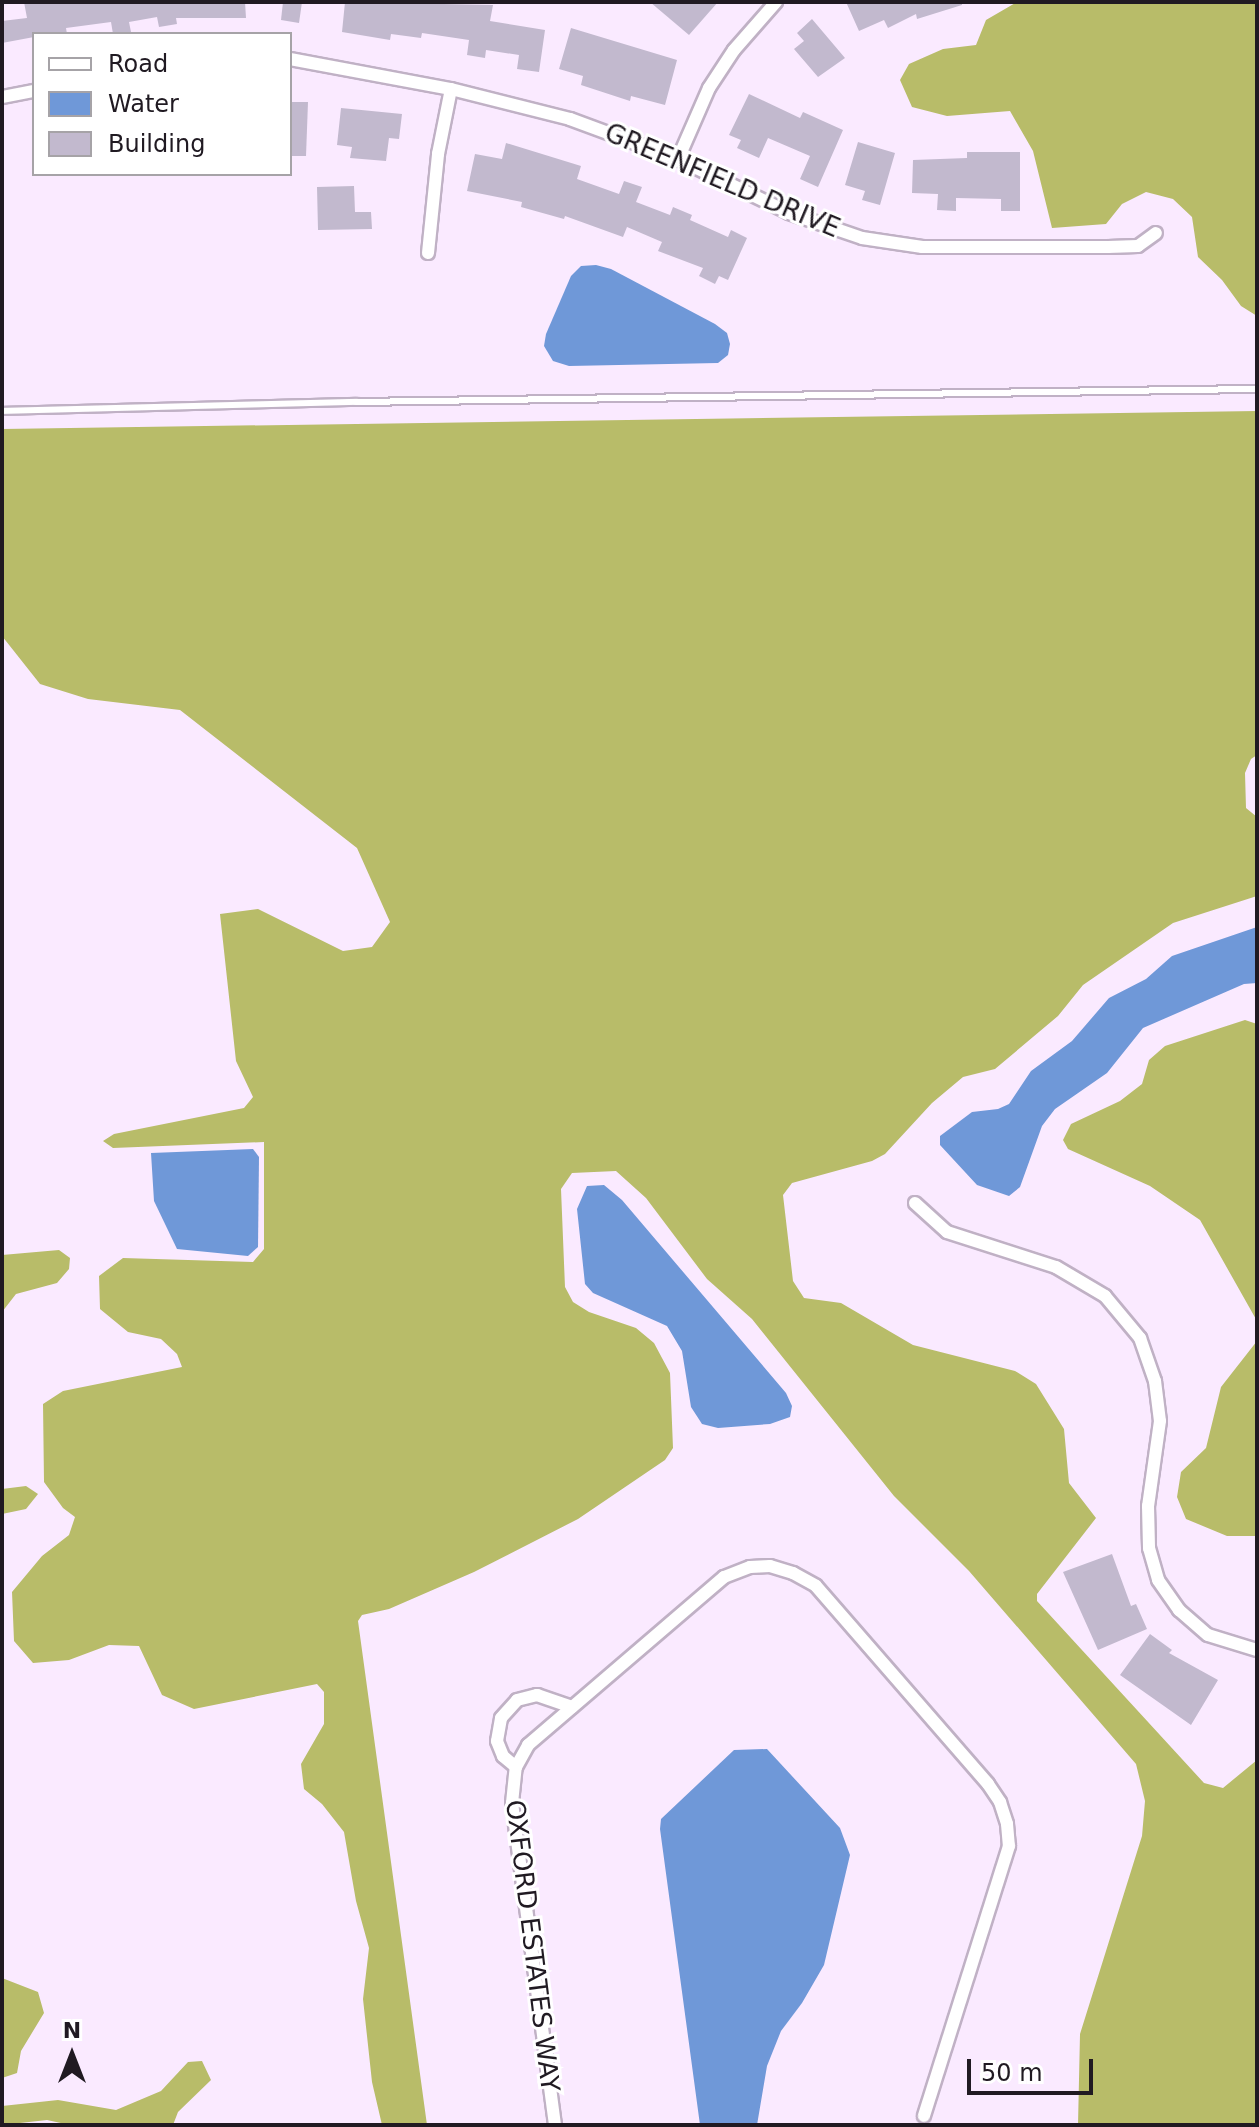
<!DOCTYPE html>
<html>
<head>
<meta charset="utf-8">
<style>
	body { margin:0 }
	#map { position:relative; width:1259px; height:2127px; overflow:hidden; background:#faeaff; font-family:"DejaVu Sans",sans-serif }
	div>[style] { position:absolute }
	.forest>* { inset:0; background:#b8bc69 }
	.water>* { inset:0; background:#6f98d8 }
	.building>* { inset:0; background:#c2b9ce }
	.roads { filter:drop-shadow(2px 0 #c0b1c5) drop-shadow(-2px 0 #c0b1c5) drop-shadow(0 2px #c0b1c5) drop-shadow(0 -2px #c0b1c5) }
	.lane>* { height:6px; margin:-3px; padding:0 3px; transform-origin:3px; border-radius:3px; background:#fff }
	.street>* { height:12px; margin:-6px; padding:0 6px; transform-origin:6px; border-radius:6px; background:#fff }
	span { translate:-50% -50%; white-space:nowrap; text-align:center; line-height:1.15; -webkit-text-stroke:6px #fff; paint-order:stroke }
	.street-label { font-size:26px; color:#201a22 }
	.frame { position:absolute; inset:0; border:4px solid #201a22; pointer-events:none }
	.legend { position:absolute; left:32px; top:32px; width:260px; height:144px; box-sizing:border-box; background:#fff; border:2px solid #a6a3a7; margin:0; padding:10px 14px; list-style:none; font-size:24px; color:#201a22 }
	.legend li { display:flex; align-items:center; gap:16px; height:40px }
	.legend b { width:40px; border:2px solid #a6a3a7 }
	.north { position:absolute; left:32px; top:2015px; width:80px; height:80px; -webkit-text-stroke:6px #fff; paint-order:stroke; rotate:0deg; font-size:22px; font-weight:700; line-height:32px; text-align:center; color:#201a22 }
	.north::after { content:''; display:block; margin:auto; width:28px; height:36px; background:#201a22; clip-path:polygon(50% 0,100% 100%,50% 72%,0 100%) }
	.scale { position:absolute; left:967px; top:2059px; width:126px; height:36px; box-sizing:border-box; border:4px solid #201a22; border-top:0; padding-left:10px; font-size:24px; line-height:28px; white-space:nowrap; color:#201a22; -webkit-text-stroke:6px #fff; paint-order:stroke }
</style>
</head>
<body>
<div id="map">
	<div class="forest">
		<div style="clip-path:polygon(1017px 2px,1257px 2px,1257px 316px,1241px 306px,1222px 280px,1198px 257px,1192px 217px,1173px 199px,1146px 192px,1122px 204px,1106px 224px,1052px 228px,1033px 151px,1010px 111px,947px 116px,912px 107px,900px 80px,909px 64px,943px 49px,976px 45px,986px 20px)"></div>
		<div style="clip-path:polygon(1257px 411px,1257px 755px,1251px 759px,1245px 773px,1246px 808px,1257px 817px,1257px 896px,1173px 923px,1083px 985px,1058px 1016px,995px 1069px,963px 1077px,932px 1103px,885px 1154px,872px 1161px,792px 1183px,783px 1195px,793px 1281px,804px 1298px,841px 1303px,913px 1345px,1015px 1371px,1036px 1384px,1064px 1429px,1069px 1483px,1096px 1518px,1037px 1594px,1037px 1601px,1204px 1783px,1223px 1788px,1257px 1760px,1257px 2125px,1078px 2125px,1080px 2034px,1142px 1836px,1145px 1801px,1136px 1764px,969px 1571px,894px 1496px,752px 1319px,707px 1279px,646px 1198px,616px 1171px,572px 1173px,561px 1189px,565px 1287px,573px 1302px,589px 1312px,636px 1328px,654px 1343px,670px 1373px,673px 1448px,665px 1460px,578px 1519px,474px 1572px,389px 1609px,362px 1615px,358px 1621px,427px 2125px,382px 2125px,372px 2082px,363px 1999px,369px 1948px,356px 1901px,344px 1832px,322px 1804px,304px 1789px,301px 1764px,324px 1724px,324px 1692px,317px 1684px,194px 1709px,162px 1695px,139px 1646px,109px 1645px,69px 1660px,33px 1663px,14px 1641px,12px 1592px,42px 1556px,69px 1535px,75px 1517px,63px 1508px,44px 1482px,43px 1404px,63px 1391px,182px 1367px,177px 1354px,161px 1339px,128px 1332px,100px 1309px,99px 1276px,123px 1258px,253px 1262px,264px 1249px,264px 1142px,113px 1148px,103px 1141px,114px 1134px,244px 1108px,253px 1097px,236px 1061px,220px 914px,258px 909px,343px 951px,372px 947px,390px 922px,357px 848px,180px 710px,88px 699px,40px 684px,2px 636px,2px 429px)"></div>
		<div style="clip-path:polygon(1245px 1020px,1257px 1024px,1257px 1321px,1200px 1220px,1150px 1186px,1068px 1149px,1063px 1140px,1071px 1124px,1120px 1101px,1142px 1084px,1149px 1060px,1165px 1046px)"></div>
		<div style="clip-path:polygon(59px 1250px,70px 1258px,69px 1269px,57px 1283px,16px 1294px,2px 1312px,2px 1255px)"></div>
		<div style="clip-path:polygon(1257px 1341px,1257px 1536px,1227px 1536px,1186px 1519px,1177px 1497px,1181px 1472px,1206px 1448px,1221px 1387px)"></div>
		<div style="clip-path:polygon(26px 1486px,38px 1494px,26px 1509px,2px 1514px,2px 1489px)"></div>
		<div style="clip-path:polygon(2px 1978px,38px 1992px,44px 2013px,21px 2051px,17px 2073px,2px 2078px)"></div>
		<div style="clip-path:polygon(202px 2061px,211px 2080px,178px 2112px,173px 2125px,70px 2125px,47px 2120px,2px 2125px,2px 2106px,58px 2100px,116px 2110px,161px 2091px,188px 2062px)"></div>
	</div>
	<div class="water">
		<div style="clip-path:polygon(596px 265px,611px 269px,715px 324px,727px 333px,730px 344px,728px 355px,718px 363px,569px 366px,553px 361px,544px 346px,546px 334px,571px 276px,581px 266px)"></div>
		<div style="clip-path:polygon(1257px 927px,1257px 983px,1244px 984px,1143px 1028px,1107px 1073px,1055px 1109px,1042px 1126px,1020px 1187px,1009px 1196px,977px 1185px,940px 1145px,940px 1136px,972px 1112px,998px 1109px,1009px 1104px,1031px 1071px,1072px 1041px,1109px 998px,1146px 979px,1172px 956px)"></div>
		<div style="clip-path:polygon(253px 1149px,259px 1157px,258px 1247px,248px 1256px,177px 1249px,154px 1201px,151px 1153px)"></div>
		<div style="clip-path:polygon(604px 1185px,622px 1200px,786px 1393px,792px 1406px,790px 1417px,770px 1424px,718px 1428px,702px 1424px,691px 1407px,682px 1351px,667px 1326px,593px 1293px,585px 1284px,577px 1209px,587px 1186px)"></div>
		<div style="clip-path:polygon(767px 1749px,840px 1828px,850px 1855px,824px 1965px,802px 2003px,781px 2031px,767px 2066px,757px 2125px,700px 2125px,660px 1829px,661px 1819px,734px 1750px)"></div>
	</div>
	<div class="building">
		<div style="clip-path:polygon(24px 2px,245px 2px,246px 18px,176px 18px,177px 24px,159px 27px,157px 17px,129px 22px,131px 32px,117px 34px,113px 34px,111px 22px,66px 28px,67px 34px,34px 34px,34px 37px,2px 43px,2px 21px,27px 18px)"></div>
		<div style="clip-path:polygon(283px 2px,302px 2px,299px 23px,281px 20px)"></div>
		<div style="clip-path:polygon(345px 2px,493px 5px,490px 21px,545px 30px,539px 72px,517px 69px,519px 55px,486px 50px,485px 58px,467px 55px,469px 40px,422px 33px,421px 38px,391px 34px,390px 40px,342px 32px)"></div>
		<div style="clip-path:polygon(650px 2px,718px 2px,689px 35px)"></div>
		<div style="clip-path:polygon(846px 2px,962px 2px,962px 5px,917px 19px,916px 14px,888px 28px,884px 20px,859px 31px)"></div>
		<div style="clip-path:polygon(812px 19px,845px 58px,818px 77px,794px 49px,804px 41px,797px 33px)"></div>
		<div style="clip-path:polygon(571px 28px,677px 60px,665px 105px,631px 96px,630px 101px,581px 85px,583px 76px,559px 69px)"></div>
		<div style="clip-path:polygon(749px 94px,800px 118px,803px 112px,843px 130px,818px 187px,800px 179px,810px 156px,768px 138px,759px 158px,737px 148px,741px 140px,729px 135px)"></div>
		<div style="clip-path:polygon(290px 102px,308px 102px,306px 156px,290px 156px)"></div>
		<div style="clip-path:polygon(341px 108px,402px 114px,399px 139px,389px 138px,386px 161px,350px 158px,352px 147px,337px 145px)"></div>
		<div style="clip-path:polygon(858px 142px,895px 153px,880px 205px,862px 200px,865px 191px,845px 185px)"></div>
		<div style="clip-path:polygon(506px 143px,581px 166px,577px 179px,619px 194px,624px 181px,642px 187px,636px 202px,670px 215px,673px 207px,692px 215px,690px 220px,728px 237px,731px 230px,747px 238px,728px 280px,719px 276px,715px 284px,699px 276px,703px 268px,658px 251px,662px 242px,627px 227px,623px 237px,565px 216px,564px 219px,521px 207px,522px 202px,467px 191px,475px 154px,502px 159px)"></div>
		<div style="clip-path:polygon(967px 152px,1020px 152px,1020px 211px,1001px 211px,1001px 199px,956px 198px,956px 211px,937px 210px,938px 194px,912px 193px,913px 160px,967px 158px)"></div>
		<div style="clip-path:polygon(354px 186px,355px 212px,371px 212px,372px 229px,318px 230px,317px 187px)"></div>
		<div style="clip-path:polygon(1112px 1554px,1131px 1606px,1136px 1604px,1147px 1629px,1098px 1650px,1063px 1572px)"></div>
		<div style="clip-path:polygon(1150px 1634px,1172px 1650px,1169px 1653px,1218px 1680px,1191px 1725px,1120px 1675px)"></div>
	</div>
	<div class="roads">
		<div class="lane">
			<div style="left:2px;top:411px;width:354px;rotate:-1.5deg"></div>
			<div style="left:356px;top:402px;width:901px;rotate:-0.83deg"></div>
		</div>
		<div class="street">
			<div style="left:290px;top:59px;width:164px;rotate:10.6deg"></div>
			<div style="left:451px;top:89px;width:123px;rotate:14.1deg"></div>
			<div style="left:570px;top:119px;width:115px;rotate:20.3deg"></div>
			<div style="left:678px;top:159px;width:123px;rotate:25.9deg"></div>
			<div style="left:789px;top:213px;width:77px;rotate:18.9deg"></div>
			<div style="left:862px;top:238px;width:61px;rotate:8.5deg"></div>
			<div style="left:922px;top:247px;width:186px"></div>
			<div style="left:1108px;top:247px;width:30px;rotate:-2deg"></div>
			<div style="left:1138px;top:246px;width:22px;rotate:-36deg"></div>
			<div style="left:2px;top:97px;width:33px;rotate:-11deg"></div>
			<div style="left:678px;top:159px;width:77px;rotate:-66.4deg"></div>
			<div style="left:709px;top:88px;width:45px;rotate:-56.7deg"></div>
			<div style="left:734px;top:50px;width:64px;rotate:-48.8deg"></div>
			<div style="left:428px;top:253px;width:100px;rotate:-84.2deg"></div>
			<div style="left:438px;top:154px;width:66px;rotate:-78.7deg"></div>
			<div style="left:915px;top:1203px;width:43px;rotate:42.2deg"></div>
			<div style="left:947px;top:1232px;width:114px;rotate:17.8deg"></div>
			<div style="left:1056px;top:1267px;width:57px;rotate:30.6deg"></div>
			<div style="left:1105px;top:1296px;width:55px;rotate:50.2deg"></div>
			<div style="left:1140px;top:1338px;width:46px;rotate:70.8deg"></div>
			<div style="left:1155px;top:1381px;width:40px;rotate:82.9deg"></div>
			<div style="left:1160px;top:1421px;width:86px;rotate:98deg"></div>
			<div style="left:1148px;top:1506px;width:42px;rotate:88.6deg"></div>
			<div style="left:1149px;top:1548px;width:33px;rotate:74deg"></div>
			<div style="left:1158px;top:1580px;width:37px;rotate:55deg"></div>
			<div style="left:1179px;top:1610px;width:38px;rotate:41deg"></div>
			<div style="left:1208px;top:1635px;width:51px;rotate:17deg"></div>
			<div style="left:516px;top:1767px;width:17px;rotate:-140deg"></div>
			<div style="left:503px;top:1756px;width:16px;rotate:-112deg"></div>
			<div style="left:497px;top:1741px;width:23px;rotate:-80deg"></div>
			<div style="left:501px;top:1718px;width:24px;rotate:-48deg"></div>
			<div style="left:517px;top:1700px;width:21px;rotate:-14deg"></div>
			<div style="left:537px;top:1695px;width:37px;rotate:19deg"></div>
			<div style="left:555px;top:2125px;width:325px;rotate:-97.6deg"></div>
			<div style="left:512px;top:1803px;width:36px;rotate:-84deg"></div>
			<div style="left:516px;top:1767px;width:25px;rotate:-61deg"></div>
			<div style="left:528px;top:1745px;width:258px;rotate:-40.6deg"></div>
			<div style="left:724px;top:1577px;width:28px;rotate:-21deg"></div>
			<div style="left:750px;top:1567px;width:20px;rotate:-3deg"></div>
			<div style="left:770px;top:1566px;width:24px;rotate:17deg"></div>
			<div style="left:793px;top:1573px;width:26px;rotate:29deg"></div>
			<div style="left:816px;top:1586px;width:262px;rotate:49deg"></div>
			<div style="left:988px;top:1784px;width:22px;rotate:56deg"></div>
			<div style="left:1000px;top:1802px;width:23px;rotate:72deg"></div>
			<div style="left:1007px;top:1824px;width:22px;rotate:85deg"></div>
			<div style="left:1009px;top:1846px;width:283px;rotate:107.5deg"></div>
		</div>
	</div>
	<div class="street-label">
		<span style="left:722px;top:181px;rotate:23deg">GREENFIELD DRIVE</span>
		<span style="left:532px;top:1946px;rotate:83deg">OXFORD ESTATES WAY</span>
	</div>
	<div class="frame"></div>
	<ul class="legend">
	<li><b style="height:10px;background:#fff"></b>Road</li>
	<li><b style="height:22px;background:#6f98d8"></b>Water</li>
	<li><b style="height:22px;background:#c2b9ce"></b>Building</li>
	</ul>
	<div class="north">N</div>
	<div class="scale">50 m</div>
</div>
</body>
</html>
